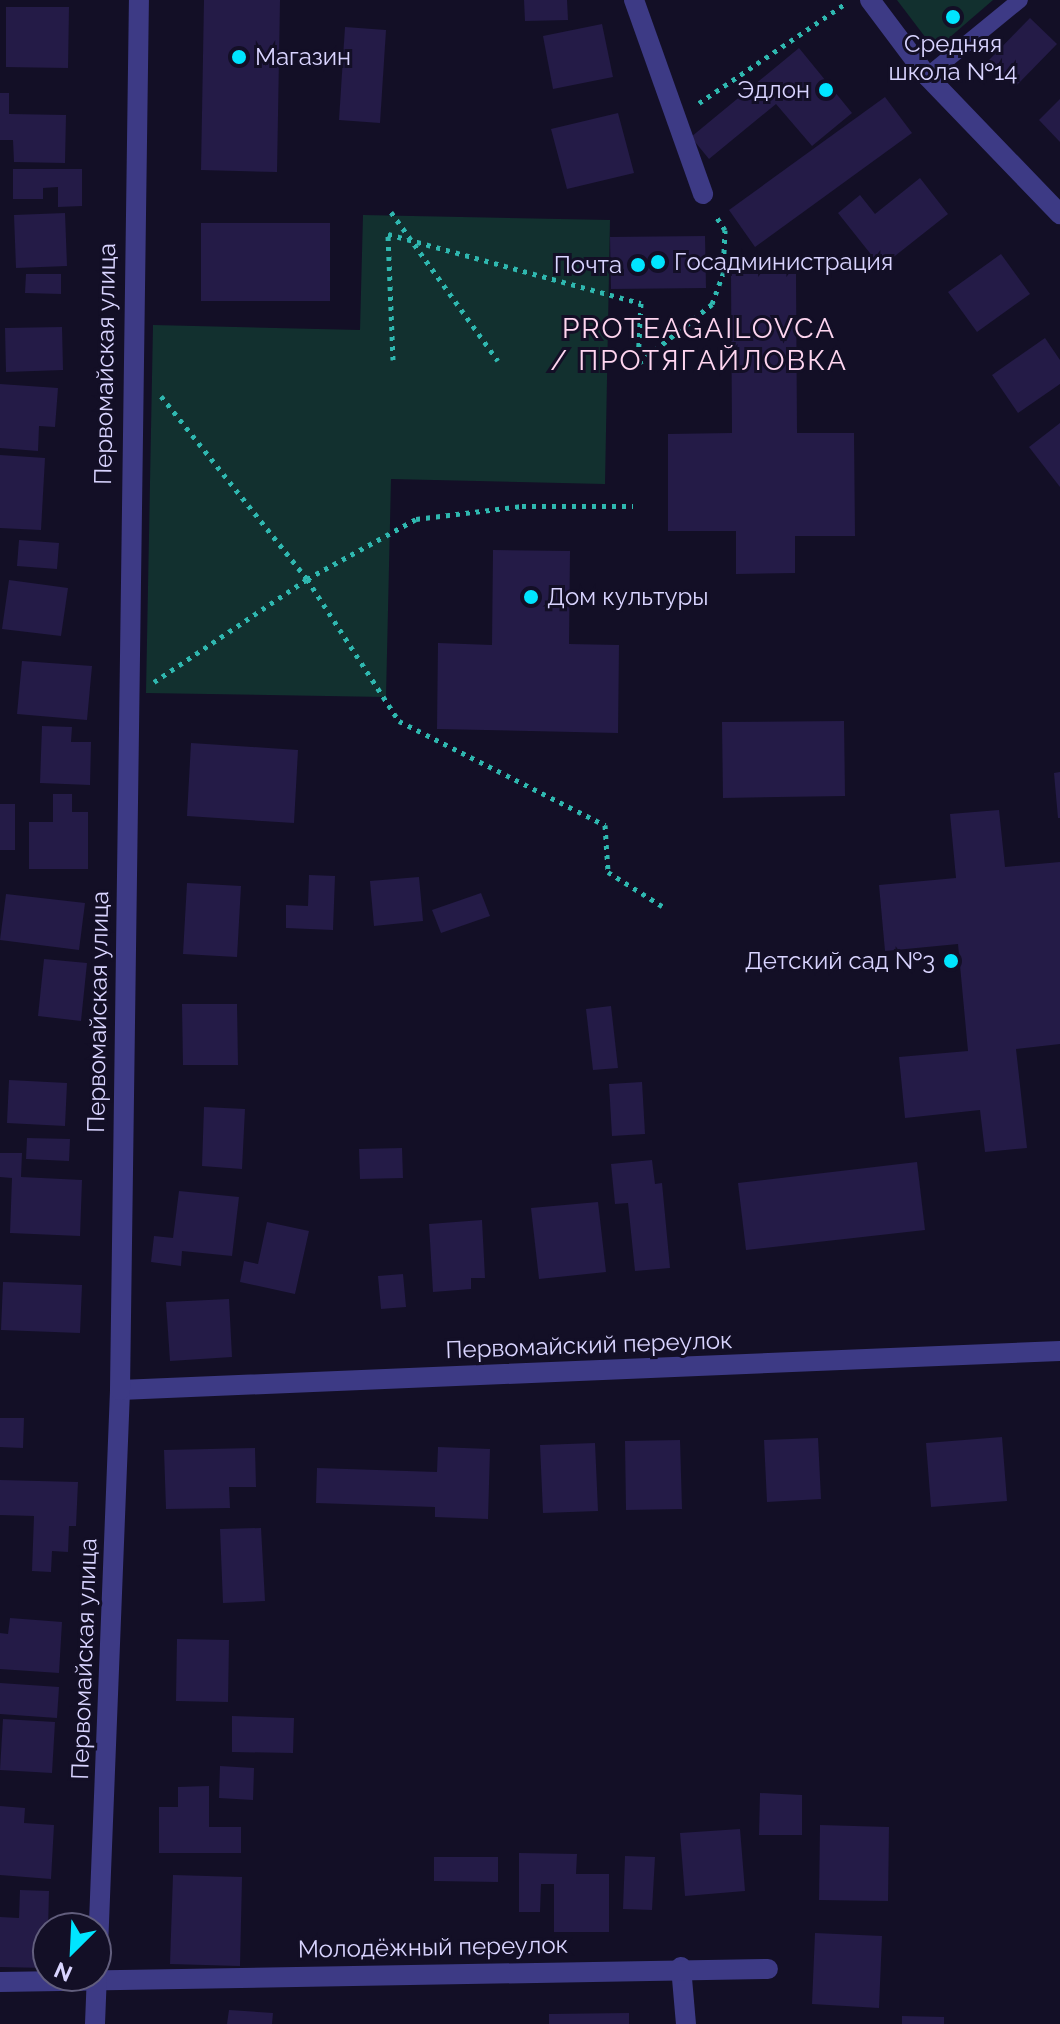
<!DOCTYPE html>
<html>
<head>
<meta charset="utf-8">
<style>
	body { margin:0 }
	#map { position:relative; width:1060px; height:2024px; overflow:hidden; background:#130f26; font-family:Raleway,sans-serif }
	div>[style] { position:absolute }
	.green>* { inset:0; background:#12302f }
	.building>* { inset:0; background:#241b47 }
	.path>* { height:5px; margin-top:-2.5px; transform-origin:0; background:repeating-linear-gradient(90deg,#2fb8b0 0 4px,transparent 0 10px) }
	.service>* { height:16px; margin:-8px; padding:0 8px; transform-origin:8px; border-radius:8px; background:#3d3a85 }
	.minor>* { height:20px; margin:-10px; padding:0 10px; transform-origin:10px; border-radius:10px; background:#3d3a85 }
	.tertiary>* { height:20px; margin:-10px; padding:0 10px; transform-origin:10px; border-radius:10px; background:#3d3a85 }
	.dots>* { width:22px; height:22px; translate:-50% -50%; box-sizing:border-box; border:4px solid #130f26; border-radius:50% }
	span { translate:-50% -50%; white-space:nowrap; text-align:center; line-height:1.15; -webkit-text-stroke:6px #130f26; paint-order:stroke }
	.poi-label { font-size:24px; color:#d9d4ff }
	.left { translate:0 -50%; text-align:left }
	.right { translate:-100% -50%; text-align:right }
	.street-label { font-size:24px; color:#d9d4ff }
	.quarter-label { font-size:28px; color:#ffd6f0; letter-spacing:2px }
	.north { position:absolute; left:32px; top:1912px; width:80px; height:80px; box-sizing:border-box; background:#130f26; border:2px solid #625e7d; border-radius:50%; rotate:204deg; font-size:22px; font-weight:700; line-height:32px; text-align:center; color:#d9d4ff }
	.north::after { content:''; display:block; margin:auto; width:28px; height:36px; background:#00e5ff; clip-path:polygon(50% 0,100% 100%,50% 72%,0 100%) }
</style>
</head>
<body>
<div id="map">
	<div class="green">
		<div style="clip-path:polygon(897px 0,993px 0,935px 50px)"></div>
		<div style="clip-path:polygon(363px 215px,610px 220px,605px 484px,391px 479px,386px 697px,146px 693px,153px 325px,360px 330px)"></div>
	</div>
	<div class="building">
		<div style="clip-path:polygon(204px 0,280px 0,277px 172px,201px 170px)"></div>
		<div style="clip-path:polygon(524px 0,567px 0,568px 20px,525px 21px)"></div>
		<div style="clip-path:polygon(6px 7px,69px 7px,68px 68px,6px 67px)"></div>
		<div style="clip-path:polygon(1030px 18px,1057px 44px,1016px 86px,989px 60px)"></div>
		<div style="clip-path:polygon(602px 24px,613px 77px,553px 89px,543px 36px)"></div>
		<div style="clip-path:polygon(345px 27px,386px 30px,380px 123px,339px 120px)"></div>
		<div style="clip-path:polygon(799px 48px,852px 113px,812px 146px,776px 104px,709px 159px,691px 137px)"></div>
		<div style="clip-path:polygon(0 93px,9px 93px,9px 114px,66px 115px,65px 163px,14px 162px,13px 140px,0 140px)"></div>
		<div style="clip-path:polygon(885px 97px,912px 133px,755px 247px,729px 210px)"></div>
		<div style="clip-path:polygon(1060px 99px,1060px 142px,1039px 120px)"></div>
		<div style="clip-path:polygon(618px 113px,634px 173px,567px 189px,551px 129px)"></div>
		<div style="clip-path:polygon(13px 169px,82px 169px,82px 206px,58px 207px,58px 187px,43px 188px,43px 199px,13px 199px)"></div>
		<div style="clip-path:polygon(920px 178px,948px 214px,881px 267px,838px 213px,860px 195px,875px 214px)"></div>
		<div style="clip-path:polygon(65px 213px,67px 266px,16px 268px,14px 215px)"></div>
		<div style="clip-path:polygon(201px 223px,330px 223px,330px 301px,201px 301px)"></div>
		<div style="clip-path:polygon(705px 236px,706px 288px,611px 289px,610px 237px)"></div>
		<div style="clip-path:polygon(1001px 254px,1030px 294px,977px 332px,948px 292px)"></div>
		<div style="clip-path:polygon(26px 274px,61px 274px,61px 294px,25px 293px)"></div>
		<div style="clip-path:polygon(731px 274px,796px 274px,797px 433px,854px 433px,855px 536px,795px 536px,795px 573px,736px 574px,736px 531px,668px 531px,668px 434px,732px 433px)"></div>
		<div style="clip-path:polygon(62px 327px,63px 370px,6px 372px,5px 328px)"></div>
		<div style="clip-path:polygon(1045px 338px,1060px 360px,1060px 384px,1018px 413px,992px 375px)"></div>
		<div style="clip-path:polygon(0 384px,58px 388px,55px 427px,39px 426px,38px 451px,0 448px)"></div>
		<div style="clip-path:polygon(1060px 423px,1060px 487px,1029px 447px)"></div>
		<div style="clip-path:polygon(0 455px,45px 458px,41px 530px,0 528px)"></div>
		<div style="clip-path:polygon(19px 540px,59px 543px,57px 569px,17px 566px)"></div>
		<div style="clip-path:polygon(493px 550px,570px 551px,569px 644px,619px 645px,618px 733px,437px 729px,438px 643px,492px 645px)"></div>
		<div style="clip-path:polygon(9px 580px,68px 588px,61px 636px,2px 629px)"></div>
		<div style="clip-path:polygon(22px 661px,92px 666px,87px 720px,17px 714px)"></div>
		<div style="clip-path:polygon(844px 721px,845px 796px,723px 798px,722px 722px)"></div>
		<div style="clip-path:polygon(42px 726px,72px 727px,71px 742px,91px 742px,90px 785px,40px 783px)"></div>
		<div style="clip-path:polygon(191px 743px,298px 750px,294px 823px,187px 816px)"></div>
		<div style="clip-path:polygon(1060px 772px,1060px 818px,1058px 818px,1054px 773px)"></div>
		<div style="clip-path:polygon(53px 794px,72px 794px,72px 812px,88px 812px,88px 869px,29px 869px,29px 822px,53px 822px)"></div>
		<div style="clip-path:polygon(0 804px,15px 804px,15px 850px,0 850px)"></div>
		<div style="clip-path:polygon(999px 810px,1005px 867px,1060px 862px,1060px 1044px,1016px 1049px,1027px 1148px,985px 1152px,980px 1110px,905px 1118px,899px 1057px,968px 1051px,958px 944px,885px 951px,879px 885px,956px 878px,950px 814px)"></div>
		<div style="clip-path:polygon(309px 875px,335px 876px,333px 930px,286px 928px,286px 905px,308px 906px)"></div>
		<div style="clip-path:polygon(419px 877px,423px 921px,374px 926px,370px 881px)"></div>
		<div style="clip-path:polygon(187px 883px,241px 886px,237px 957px,183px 954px)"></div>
		<div style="clip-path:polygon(481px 893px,490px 916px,441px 933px,432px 910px)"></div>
		<div style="clip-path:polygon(6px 894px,85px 903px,79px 950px,0 940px)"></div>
		<div style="clip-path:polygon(44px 959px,87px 963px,81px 1021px,38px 1016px)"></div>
		<div style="clip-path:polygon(182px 1004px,237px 1004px,238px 1065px,183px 1065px)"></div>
		<div style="clip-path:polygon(611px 1006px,618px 1068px,593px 1070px,586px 1009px)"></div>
		<div style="clip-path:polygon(9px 1080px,67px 1083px,65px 1126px,7px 1123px)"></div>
		<div style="clip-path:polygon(642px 1082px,645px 1134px,612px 1136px,609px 1084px)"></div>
		<div style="clip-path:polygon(204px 1107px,245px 1109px,242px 1169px,202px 1166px)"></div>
		<div style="clip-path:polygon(27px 1138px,70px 1139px,69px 1161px,26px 1159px)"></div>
		<div style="clip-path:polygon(402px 1148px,403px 1178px,360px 1179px,359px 1149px)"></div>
		<div style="clip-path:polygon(0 1153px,22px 1153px,21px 1177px,82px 1180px,80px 1236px,10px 1233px,12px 1178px,0 1177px)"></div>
		<div style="clip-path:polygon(652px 1160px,655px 1184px,662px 1183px,670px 1268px,635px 1271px,628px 1203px,615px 1204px,611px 1164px)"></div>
		<div style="clip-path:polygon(917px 1162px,925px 1230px,746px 1250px,738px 1183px)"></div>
		<div style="clip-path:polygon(179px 1191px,239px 1197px,232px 1256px,182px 1251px,181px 1266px,151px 1262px,154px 1236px,173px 1238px)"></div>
		<div style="clip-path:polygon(598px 1202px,606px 1272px,539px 1279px,531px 1208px)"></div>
		<div style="clip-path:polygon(482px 1220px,485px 1278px,471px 1278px,471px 1289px,433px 1292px,429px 1224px)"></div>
		<div style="clip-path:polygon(267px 1222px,309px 1231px,295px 1294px,240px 1282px,244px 1261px,258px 1264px)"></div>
		<div style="clip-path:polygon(403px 1274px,406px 1307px,381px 1309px,378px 1276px)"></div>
		<div style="clip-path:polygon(3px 1282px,82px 1285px,80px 1333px,1px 1330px)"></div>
		<div style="clip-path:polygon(229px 1299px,232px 1357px,170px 1361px,166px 1302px)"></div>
		<div style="clip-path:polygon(0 1418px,24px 1418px,23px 1448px,0 1447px)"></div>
		<div style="clip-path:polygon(1002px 1437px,1007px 1501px,931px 1507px,926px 1443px)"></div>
		<div style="clip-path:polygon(818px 1438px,821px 1499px,767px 1502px,764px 1440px)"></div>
		<div style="clip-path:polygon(680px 1440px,682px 1509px,626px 1510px,625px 1441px)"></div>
		<div style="clip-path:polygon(595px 1443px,598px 1511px,543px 1513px,540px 1445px)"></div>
		<div style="clip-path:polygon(438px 1447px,490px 1449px,488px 1519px,435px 1517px,435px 1507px,316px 1503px,317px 1468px,437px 1472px)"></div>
		<div style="clip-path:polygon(255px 1448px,256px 1487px,229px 1487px,230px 1508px,166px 1509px,164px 1450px)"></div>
		<div style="clip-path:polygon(0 1480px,78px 1482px,76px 1526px,69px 1526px,68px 1552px,52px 1551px,51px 1572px,32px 1571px,34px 1516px,0 1515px)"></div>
		<div style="clip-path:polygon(261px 1528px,265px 1601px,223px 1603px,220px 1529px)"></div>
		<div style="clip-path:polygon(10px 1618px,62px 1622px,59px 1673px,0 1669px,0 1633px,8px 1634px)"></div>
		<div style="clip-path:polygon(177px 1639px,229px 1640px,228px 1702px,176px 1701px)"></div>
		<div style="clip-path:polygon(0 1683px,59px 1687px,57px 1718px,0 1714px)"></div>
		<div style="clip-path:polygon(232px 1716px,294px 1718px,293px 1753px,232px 1752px)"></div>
		<div style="clip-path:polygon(3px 1719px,55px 1722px,52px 1773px,0 1770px)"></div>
		<div style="clip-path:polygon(220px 1766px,254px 1768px,253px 1800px,219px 1798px)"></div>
		<div style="clip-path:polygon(209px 1786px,209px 1827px,241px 1827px,241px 1853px,159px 1853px,159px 1807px,178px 1807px,178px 1787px)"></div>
		<div style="clip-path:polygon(760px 1793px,802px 1795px,802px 1835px,759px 1835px)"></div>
		<div style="clip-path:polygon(0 1806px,25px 1808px,24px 1823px,54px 1825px,51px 1879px,0 1875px)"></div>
		<div style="clip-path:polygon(820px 1825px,889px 1827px,888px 1901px,819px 1900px)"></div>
		<div style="clip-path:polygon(740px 1829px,745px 1891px,685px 1896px,680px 1833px)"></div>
		<div style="clip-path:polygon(519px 1853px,577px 1854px,576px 1874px,609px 1874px,609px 1932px,554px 1932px,554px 1884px,541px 1884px,540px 1912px,519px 1912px)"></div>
		<div style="clip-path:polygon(625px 1856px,655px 1857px,652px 1910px,623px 1909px)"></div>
		<div style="clip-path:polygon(434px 1857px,498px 1857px,498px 1882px,434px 1881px)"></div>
		<div style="clip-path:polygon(173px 1875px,242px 1877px,240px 1966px,170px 1964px)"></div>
		<div style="clip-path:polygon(20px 1890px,49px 1891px,47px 1968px,0 1967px,0 1917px,19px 1918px)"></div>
		<div style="clip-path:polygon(815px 1933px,882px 1936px,879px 2008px,812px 2004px)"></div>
		<div style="clip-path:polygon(229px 2010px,273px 2013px,272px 2024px,227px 2024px)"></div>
		<div style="clip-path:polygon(629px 2013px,629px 2024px,549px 2024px,549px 2014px)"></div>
		<div style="clip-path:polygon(902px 2016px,944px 2017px,944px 2024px,902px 2024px)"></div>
	</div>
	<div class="path">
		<div style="left:699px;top:103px;width:178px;rotate:-34.2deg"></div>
		<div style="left:391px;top:212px;width:183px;rotate:54.3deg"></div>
		<div style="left:393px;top:360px;width:126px;rotate:-92.3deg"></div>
		<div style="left:388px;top:234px;width:262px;rotate:15.3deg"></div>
		<div style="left:641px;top:303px;width:60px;rotate:92.9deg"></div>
		<div style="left:639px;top:363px;width:94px;rotate:-38.9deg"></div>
		<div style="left:712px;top:304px;width:33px;rotate:-70deg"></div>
		<div style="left:723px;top:273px;width:43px;rotate:-87.3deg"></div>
		<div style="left:725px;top:230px;width:17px;rotate:-123deg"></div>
		<div style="left:161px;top:396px;width:234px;rotate:51.4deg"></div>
		<div style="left:307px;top:579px;width:169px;rotate:57.1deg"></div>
		<div style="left:399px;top:721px;width:231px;rotate:26.8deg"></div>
		<div style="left:605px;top:825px;width:47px;rotate:86.3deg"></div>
		<div style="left:608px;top:872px;width:64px;rotate:32.2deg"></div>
		<div style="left:154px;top:682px;width:184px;rotate:-33.9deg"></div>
		<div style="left:307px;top:579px;width:124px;rotate:-28.8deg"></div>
		<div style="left:416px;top:519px;width:107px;rotate:-7deg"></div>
		<div style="left:522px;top:506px;width:111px"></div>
	</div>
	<div class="service">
		<div style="left:927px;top:76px;width:120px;rotate:-39.3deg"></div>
	</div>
	<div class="minor">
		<div style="left:634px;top:0;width:206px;rotate:70.4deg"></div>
		<div style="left:120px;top:1390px;width:941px;rotate:-2.38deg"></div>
		<div style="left:681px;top:1967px;width:57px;rotate:85deg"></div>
		<div style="left:0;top:1982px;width:768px;rotate:-0.97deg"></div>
		<div style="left:95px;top:2024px;width:634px;rotate:-87.74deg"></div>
		<div style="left:120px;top:1390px;width:1390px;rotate:-89.22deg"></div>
	</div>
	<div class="tertiary">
		<div style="left:870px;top:0;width:95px;rotate:53.1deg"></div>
		<div style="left:927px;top:76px;width:192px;rotate:46.1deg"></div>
	</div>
	<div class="dots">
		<div style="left:953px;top:17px;background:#00e5ff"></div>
		<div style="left:239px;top:57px;background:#00e5ff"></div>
		<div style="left:826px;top:90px;background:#00e5ff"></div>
		<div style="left:658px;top:262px;background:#00e5ff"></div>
		<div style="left:638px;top:265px;background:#00e5ff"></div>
		<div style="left:531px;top:597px;background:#00e5ff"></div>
		<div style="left:951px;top:961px;background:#00e5ff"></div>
	</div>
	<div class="poi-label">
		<span style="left:953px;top:58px">Средняя<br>школа №14</span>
		<span class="left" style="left:255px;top:57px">Магазин</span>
		<span class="right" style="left:810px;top:90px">Эдлон</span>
		<span class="left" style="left:674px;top:262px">Госадминистрация</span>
		<span class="right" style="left:622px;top:265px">Почта</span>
		<span class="left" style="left:547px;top:597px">Дом культуры</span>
		<span class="right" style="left:935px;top:961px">Детский сад №3</span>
	</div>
	<div class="street-label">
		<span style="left:105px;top:364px;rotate:-89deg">Первомайская улица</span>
		<span style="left:98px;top:1012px;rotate:-89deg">Первомайская улица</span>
		<span style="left:589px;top:1345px;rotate:-2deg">Первомайский переулок</span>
		<span style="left:84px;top:1659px;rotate:-88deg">Первомайская улица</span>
		<span style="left:433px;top:1947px;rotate:-1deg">Молодёжный переулок</span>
	</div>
	<div class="quarter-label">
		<span style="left:699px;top:345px">PROTEAGAILOVCA<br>/ ПРОТЯГАЙЛОВКА</span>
	</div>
	<div class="north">N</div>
</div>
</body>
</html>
